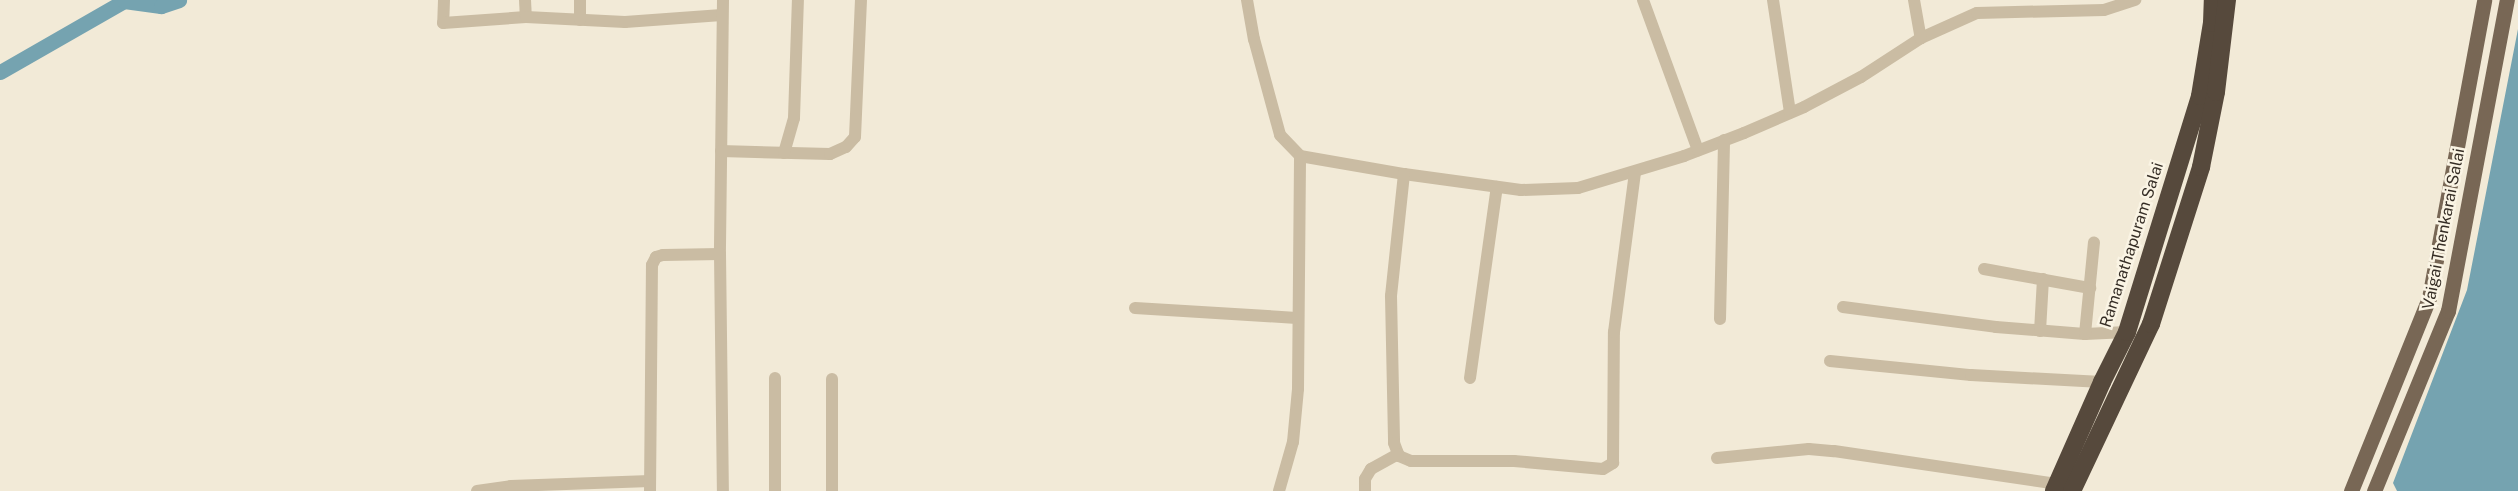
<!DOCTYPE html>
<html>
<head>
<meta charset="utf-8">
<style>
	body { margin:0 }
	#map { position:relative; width:2518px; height:491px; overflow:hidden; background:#f2ead7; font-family:"Public Sans",sans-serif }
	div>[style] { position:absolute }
	.water>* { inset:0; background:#75a3b0 }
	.canal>* { height:15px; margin:-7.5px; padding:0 7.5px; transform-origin:7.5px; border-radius:7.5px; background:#75a3b0 }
	.street>* { height:12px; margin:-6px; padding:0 6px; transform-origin:6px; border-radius:6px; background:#cabca3 }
	.primary>* { height:15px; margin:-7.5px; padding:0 7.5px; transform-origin:7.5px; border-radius:7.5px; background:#786755 }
	.highway>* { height:18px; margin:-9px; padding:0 9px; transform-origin:9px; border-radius:9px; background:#56493c }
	span { translate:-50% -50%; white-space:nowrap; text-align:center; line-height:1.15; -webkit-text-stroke:5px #faf4e4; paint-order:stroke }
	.street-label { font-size:16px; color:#352d25 }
</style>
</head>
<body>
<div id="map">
	<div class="water">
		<div style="clip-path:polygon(2518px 29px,2518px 491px,2397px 491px,2393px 483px,2467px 290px)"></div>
	</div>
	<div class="canal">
		<div style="left:0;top:72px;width:143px;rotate:-29.8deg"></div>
		<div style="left:124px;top:1px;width:37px;rotate:8deg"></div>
		<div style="left:161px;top:6px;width:19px;rotate:-18deg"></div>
	</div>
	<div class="street">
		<div style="left:444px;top:0;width:23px;rotate:92deg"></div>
		<div style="left:443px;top:23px;width:83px;rotate:-4.1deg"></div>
		<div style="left:525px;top:0;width:17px;rotate:87deg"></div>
		<div style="left:526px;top:17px;width:99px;rotate:2.9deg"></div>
		<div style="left:625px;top:22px;width:97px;rotate:-4.1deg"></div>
		<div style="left:580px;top:0;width:20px;rotate:90deg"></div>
		<div style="left:723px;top:0;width:254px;rotate:90.7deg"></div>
		<div style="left:720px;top:254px;width:237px;rotate:89.3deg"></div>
		<div style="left:1247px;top:0;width:40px;rotate:80deg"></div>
		<div style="left:1254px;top:39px;width:99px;rotate:74.8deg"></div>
		<div style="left:1280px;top:135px;width:29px;rotate:46deg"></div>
		<div style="left:1300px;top:156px;width:106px;rotate:9.8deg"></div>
		<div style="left:1404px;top:174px;width:118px;rotate:7.8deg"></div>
		<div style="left:1521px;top:190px;width:57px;rotate:-2deg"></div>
		<div style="left:1578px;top:188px;width:111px;rotate:-16.8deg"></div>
		<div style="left:1684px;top:156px;width:64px;rotate:-21deg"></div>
		<div style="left:1744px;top:133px;width:65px;rotate:-23.4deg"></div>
		<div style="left:1804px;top:107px;width:64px;rotate:-27.8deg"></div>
		<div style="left:1861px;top:77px;width:72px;rotate:-33deg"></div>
		<div style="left:1921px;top:38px;width:61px;rotate:-24.1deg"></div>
		<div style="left:1977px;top:13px;width:127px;rotate:-1.4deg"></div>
		<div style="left:2104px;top:10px;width:33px;rotate:-18deg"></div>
		<div style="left:1643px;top:0;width:160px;rotate:69.9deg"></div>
		<div style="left:1773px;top:0;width:114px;rotate:81.4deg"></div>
		<div style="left:1914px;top:0;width:39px;rotate:80deg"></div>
		<div style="left:721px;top:151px;width:109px;rotate:1.6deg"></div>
		<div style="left:830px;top:154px;width:17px;rotate:-24deg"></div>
		<div style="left:846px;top:147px;width:13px;rotate:-48deg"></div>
		<div style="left:855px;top:137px;width:137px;rotate:-87.5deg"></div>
		<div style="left:784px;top:153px;width:36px;rotate:-74deg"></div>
		<div style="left:794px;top:118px;width:118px;rotate:-88.1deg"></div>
		<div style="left:1404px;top:174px;width:123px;rotate:96.1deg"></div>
		<div style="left:1391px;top:296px;width:147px;rotate:88.8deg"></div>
		<div style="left:1394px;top:443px;width:14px;rotate:69deg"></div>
		<div style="left:1399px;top:456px;width:13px;rotate:23deg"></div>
		<div style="left:1411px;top:461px;width:103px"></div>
		<div style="left:1514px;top:461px;width:89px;rotate:5.1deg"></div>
		<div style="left:1603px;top:469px;width:12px;rotate:-31deg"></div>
		<div style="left:1613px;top:463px;width:131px;rotate:-89.6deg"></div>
		<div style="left:1614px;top:332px;width:161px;rotate:-82.5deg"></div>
		<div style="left:1984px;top:269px;width:108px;rotate:10.2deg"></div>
		<div style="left:1843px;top:307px;width:154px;rotate:7.4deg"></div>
		<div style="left:1996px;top:327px;width:89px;rotate:4.5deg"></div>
		<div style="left:2085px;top:334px;width:42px;rotate:-2.7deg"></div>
		<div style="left:1135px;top:308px;width:162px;rotate:3.5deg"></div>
		<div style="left:1720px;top:319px;width:179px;rotate:-88.7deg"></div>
		<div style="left:2040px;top:331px;width:52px;rotate:-86.7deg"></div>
		<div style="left:2085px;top:334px;width:92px;rotate:-84.4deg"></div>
		<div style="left:1830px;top:361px;width:142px;rotate:5.7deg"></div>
		<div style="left:1971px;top:375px;width:131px;rotate:3.1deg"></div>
		<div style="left:775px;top:378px;width:113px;rotate:90deg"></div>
		<div style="left:1470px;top:378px;width:193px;rotate:-82deg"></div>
		<div style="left:832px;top:379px;width:112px;rotate:90deg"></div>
		<div style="left:1717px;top:458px;width:92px;rotate:-5.6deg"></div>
		<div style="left:1809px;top:449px;width:25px;rotate:5deg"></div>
		<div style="left:1834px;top:451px;width:225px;rotate:8.4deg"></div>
		<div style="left:477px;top:491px;width:34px;rotate:-8deg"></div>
		<div style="left:511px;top:486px;width:139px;rotate:-2.1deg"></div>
		<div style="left:650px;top:491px;width:226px;rotate:-89.5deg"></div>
		<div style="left:652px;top:265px;width:9px;rotate:-63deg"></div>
		<div style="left:656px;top:257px;width:7px;rotate:-16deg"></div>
		<div style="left:663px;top:255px;width:57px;rotate:-1deg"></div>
		<div style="left:1279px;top:491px;width:51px;rotate:-74.1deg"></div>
		<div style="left:1293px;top:442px;width:53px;rotate:-84.6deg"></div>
		<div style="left:1298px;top:389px;width:233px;rotate:-89.5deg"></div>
		<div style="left:1365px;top:491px;width:12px;rotate:-90deg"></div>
		<div style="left:1365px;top:479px;width:12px;rotate:-59deg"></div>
		<div style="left:1371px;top:469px;width:31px;rotate:-29deg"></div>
	</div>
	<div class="primary">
		<div style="left:2351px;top:491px;width:208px;rotate:-68deg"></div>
		<div style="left:2429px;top:298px;width:303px;rotate:-79.5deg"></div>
		<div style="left:2374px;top:491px;width:195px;rotate:-67.7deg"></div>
		<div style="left:2448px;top:311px;width:317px;rotate:-79.3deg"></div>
	</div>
	<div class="highway">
		<div style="left:2054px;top:491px;width:119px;rotate:-66.2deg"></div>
		<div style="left:2102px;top:382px;width:56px;rotate:-63.4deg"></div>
		<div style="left:2127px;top:332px;width:247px;rotate:-72.8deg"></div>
		<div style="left:2200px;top:96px;width:74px;rotate:-80.7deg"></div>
		<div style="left:2212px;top:23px;width:23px;rotate:-88deg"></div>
		<div style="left:2072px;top:491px;width:185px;rotate:-64.7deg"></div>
		<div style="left:2151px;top:324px;width:165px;rotate:-72.3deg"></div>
		<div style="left:2201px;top:167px;width:76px;rotate:-78.7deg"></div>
		<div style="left:2216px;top:92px;width:93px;rotate:-83.2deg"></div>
	</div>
	<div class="street-label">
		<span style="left:2444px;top:229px;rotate:-79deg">Vaigai Thenkarai Salai</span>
		<span style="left:2132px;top:245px;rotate:-72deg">Ramanathapuram Salai</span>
	</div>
</div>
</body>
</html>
